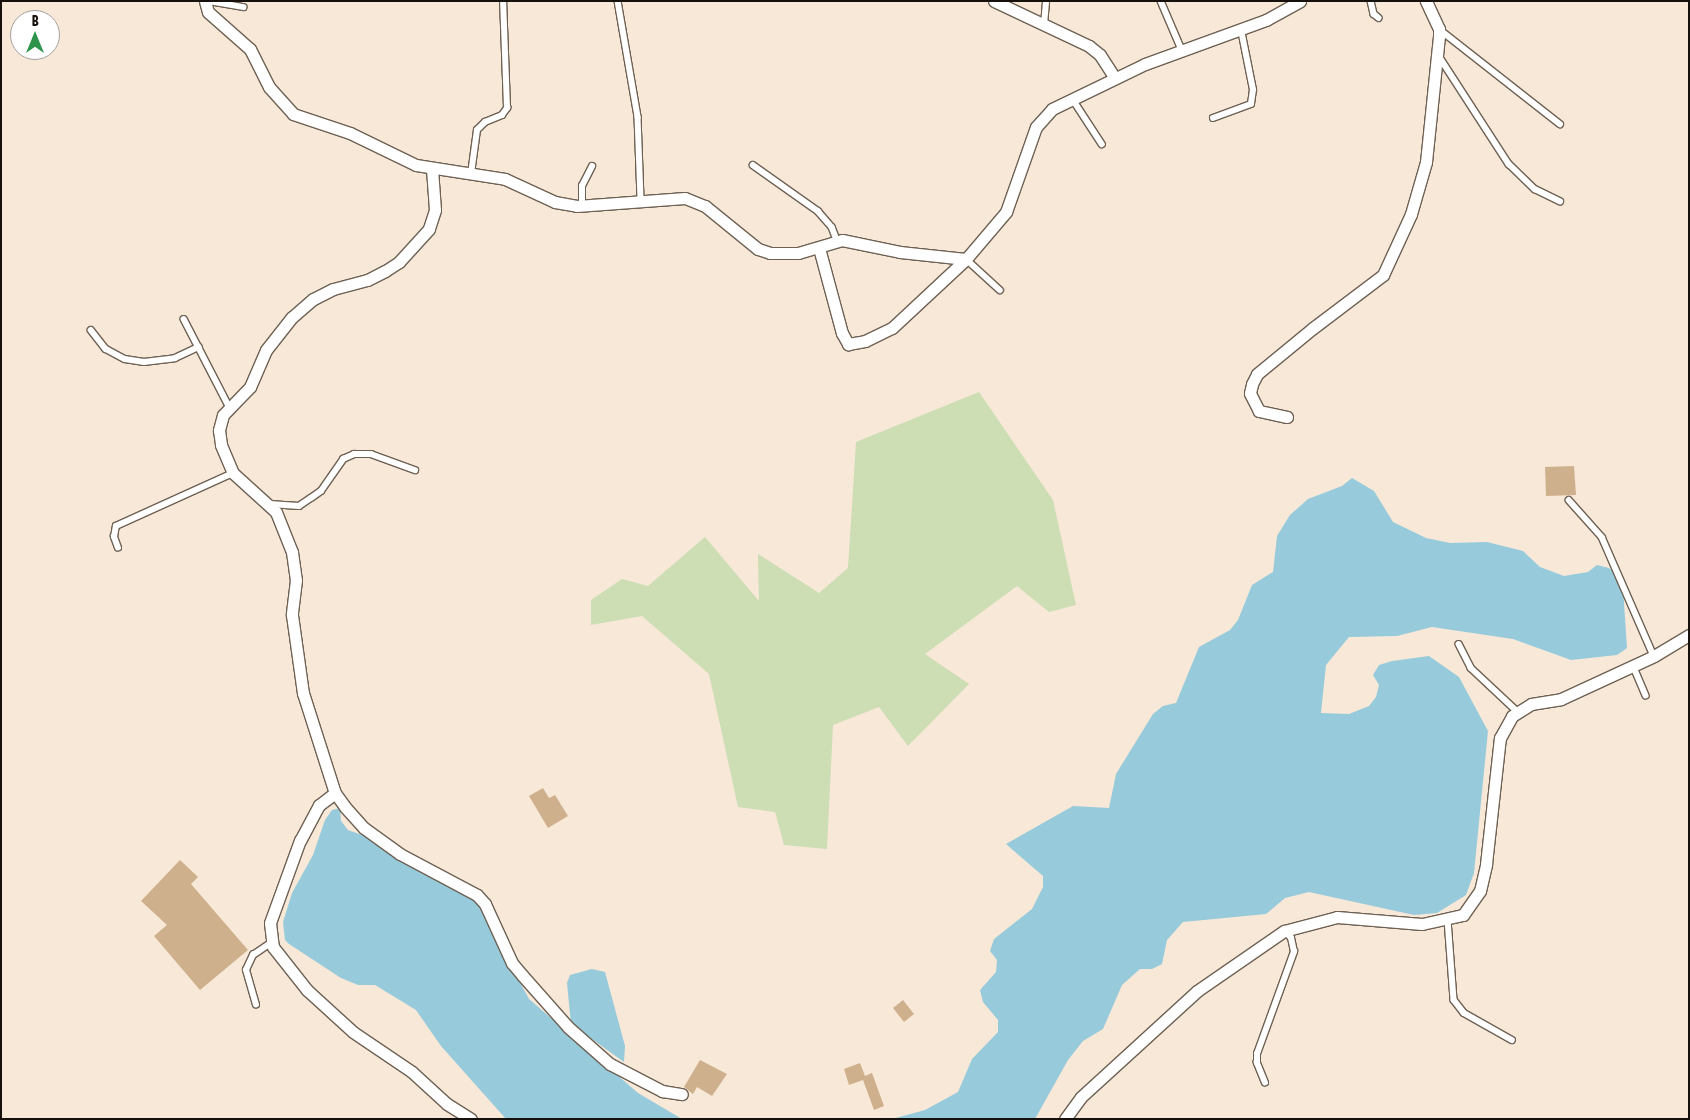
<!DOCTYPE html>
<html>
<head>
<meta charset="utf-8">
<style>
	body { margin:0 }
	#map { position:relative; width:1690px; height:1120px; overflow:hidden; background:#f7e8d8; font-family:"Asap Condensed",sans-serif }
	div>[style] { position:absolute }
	.green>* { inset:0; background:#cdddb4 }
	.water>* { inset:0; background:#97cadb }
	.building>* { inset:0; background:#cfb08d }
	.roads { filter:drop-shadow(1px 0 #6e6153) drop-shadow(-1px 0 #6e6153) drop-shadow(0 1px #6e6153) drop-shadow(0 -1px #6e6153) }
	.lane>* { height:5.5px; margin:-2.75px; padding:0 2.75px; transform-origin:2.75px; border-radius:2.75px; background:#fff }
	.street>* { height:11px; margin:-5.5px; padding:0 5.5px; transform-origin:5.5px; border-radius:5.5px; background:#fff }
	span { translate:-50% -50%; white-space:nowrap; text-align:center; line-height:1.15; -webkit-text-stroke:4px #fff; paint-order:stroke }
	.frame { position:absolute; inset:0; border:2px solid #16110c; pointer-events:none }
	.north { position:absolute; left:10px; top:10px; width:50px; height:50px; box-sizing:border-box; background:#fff; border:1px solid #a2a09e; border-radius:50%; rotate:0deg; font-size:14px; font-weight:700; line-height:20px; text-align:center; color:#16110c }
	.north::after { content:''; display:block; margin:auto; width:18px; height:22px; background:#2c944a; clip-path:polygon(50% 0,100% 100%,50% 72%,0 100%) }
</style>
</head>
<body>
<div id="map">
	<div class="green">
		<div style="clip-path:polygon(979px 392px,1053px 500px,1076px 605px,1049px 612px,1017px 586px,925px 654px,969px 684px,908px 746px,879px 707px,833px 725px,827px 849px,784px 845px,775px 812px,738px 807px,709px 674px,642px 616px,591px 625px,591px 600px,622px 579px,648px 586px,705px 537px,759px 601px,758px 554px,819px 593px,848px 568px,856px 442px)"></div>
	</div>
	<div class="water">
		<div style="clip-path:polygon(1352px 478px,1374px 491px,1393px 522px,1426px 538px,1450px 543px,1487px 542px,1523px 551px,1540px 567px,1564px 576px,1588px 572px,1597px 565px,1609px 568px,1619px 576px,1623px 588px,1627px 648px,1617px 655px,1571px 660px,1513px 639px,1432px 627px,1397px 636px,1349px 637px,1326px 665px,1321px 713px,1349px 714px,1369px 706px,1376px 697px,1379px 685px,1373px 675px,1379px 665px,1392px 661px,1429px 656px,1459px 677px,1488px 731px,1474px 873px,1466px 895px,1437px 913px,1414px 915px,1309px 892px,1285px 898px,1266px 914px,1183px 922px,1167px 940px,1162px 964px,1152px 969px,1140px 969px,1122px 985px,1103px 1029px,1083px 1041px,1068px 1060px,1035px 1119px,892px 1119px,925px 1110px,958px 1092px,972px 1059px,998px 1032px,998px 1020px,983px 1002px,980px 990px,996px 972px,997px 960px,990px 951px,994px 939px,1032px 909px,1043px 887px,1043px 876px,1006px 844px,1073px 806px,1109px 808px,1116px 774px,1153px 714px,1163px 706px,1176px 703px,1199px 647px,1230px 630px,1238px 620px,1252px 585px,1273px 572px,1277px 536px,1290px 515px,1308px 499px,1342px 486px)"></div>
		<div style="clip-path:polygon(340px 808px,341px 821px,348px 830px,376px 840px,397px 859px,476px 901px,529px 999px,638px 1093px,682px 1119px,506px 1119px,441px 1046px,416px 1010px,375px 985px,358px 985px,341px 978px,289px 944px,285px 940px,283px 922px,292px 893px,313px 855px,325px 820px,332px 810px)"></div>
		<div style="clip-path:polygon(592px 969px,605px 972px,625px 1046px,624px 1062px,571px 1024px,567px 983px,570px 975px)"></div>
	</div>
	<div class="building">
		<div style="clip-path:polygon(1574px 466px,1576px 495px,1546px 496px,1545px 467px)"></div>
		<div style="clip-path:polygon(543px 788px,549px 798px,555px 795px,568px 816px,548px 828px,529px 796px)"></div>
		<div style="clip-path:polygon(180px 860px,198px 877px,191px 884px,248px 950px,200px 990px,154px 936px,167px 925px,141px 901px)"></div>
		<div style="clip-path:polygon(903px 1000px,914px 1014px,904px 1022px,893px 1008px)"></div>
		<div style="clip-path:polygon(700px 1060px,727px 1074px,712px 1096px,697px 1087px,693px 1094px,684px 1087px)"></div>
		<div style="clip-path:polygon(860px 1063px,865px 1076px,872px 1073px,884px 1106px,874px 1110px,863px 1080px,849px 1085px,844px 1069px)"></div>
	</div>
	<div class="roads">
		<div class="lane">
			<div style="left:209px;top:1px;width:35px;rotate:10deg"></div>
			<div style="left:618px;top:1px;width:118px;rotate:80.2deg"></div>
			<div style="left:638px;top:117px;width:83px;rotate:87.9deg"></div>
			<div style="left:1161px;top:1px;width:53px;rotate:66.8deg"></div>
			<div style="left:1371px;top:1px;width:13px;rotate:77deg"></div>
			<div style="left:1374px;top:14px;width:6px;rotate:39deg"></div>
			<div style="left:1044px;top:25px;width:24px;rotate:-85deg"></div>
			<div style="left:1439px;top:29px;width:154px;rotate:38.1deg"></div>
			<div style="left:1439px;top:56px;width:129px;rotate:57.1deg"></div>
			<div style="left:1509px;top:164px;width:36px;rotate:44deg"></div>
			<div style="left:1535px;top:189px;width:28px;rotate:26deg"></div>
			<div style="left:1072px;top:98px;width:55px;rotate:56.9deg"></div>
			<div style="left:1213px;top:118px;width:40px;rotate:-20.2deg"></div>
			<div style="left:1251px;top:104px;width:14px;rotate:-82deg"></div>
			<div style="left:1253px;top:90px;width:61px;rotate:-101.3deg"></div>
			<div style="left:753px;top:165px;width:80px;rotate:35.3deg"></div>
			<div style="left:818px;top:211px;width:21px;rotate:49deg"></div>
			<div style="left:832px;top:227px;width:14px;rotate:69deg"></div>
			<div style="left:471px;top:174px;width:44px;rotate:-82.2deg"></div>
			<div style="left:477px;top:130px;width:11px;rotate:-45deg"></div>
			<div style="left:485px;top:122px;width:18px;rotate:-22deg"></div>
			<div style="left:502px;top:115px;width:9px;rotate:-54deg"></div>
			<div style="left:507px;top:108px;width:107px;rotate:-92.1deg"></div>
			<div style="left:582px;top:205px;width:19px;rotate:-90deg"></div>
			<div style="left:582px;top:186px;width:22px;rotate:-63deg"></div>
			<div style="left:966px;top:259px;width:46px;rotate:42.4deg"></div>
			<div style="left:184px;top:319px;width:100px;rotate:62.7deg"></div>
			<div style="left:91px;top:330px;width:24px;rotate:52deg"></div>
			<div style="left:106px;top:349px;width:21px;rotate:28deg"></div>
			<div style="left:125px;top:359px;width:19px;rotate:9deg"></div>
			<div style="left:144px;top:362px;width:31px;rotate:-7deg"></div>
			<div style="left:175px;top:358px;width:26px;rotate:-25deg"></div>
			<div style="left:1569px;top:500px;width:50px;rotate:48.3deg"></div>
			<div style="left:1602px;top:537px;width:130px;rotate:66.4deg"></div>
			<div style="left:270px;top:504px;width:29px;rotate:4deg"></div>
			<div style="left:299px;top:506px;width:14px;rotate:-34deg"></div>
			<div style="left:311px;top:498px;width:12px;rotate:-35deg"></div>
			<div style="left:321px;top:491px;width:39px;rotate:-55deg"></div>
			<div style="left:343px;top:459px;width:12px;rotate:-24deg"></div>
			<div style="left:354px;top:454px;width:17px"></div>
			<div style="left:371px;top:454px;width:47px;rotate:20deg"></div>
			<div style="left:118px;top:548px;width:12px;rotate:-110deg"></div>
			<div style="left:114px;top:537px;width:11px;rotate:-80deg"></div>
			<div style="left:116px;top:526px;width:128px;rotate:-24.4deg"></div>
			<div style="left:1459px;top:644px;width:27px;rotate:63deg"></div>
			<div style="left:1471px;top:668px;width:64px;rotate:43.1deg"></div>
			<div style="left:1633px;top:665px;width:33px;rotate:67deg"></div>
			<div style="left:1448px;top:920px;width:80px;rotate:85.7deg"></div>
			<div style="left:1454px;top:1000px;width:16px;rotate:52deg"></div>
			<div style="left:1464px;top:1013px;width:55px;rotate:29.4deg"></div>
			<div style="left:256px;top:1005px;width:36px;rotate:-106deg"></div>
			<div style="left:246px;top:970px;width:17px;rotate:-65deg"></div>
			<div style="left:253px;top:955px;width:23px;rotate:-34deg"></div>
			<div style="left:1265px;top:1083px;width:22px;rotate:-112deg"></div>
			<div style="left:1257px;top:1063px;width:9px;rotate:-90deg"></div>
			<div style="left:1257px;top:1054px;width:109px;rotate:-70.1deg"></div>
			<div style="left:1294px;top:952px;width:14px;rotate:-102deg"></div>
			<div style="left:1291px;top:938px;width:10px;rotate:-135deg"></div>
		</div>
		<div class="street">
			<div style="left:205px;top:1px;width:11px;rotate:75deg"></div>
			<div style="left:208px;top:12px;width:56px;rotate:41.4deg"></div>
			<div style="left:250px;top:49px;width:42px;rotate:63.4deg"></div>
			<div style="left:269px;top:87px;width:36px;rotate:48deg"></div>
			<div style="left:293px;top:114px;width:60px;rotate:18.4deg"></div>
			<div style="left:350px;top:133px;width:73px;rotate:25.9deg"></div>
			<div style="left:416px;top:165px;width:90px;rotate:8.9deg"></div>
			<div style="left:505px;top:179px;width:55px;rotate:24.7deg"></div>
			<div style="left:555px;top:202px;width:22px;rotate:10deg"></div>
			<div style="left:577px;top:206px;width:108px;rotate:-4.2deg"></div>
			<div style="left:685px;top:198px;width:22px;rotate:22deg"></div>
			<div style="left:705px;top:206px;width:68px;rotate:39.1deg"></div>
			<div style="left:758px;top:249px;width:13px;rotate:18deg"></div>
			<div style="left:770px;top:253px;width:28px"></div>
			<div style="left:798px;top:253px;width:46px;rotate:-16.5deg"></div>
			<div style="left:842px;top:240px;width:59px;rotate:11.7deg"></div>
			<div style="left:900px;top:252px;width:66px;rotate:6.1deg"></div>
			<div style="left:966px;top:259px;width:62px;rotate:-49.6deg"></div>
			<div style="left:1006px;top:212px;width:90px;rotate:-70.6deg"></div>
			<div style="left:1036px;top:127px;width:24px;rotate:-48deg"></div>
			<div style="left:1052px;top:109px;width:103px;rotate:-25.8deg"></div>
			<div style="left:1145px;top:64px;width:129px;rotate:-20deg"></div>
			<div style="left:1266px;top:20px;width:39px;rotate:-29deg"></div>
			<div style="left:994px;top:1px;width:105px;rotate:25.3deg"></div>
			<div style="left:1089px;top:46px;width:14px;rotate:39deg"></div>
			<div style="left:1100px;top:55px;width:27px;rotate:57deg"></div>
			<div style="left:432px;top:169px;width:41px;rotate:85.8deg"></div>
			<div style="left:435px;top:210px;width:20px;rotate:108deg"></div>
			<div style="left:429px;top:229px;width:45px;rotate:132.3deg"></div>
			<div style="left:399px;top:262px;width:17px;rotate:147deg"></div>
			<div style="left:385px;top:271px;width:20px;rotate:153deg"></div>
			<div style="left:367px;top:280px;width:35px;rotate:165deg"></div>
			<div style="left:333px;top:289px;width:22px;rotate:153deg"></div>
			<div style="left:313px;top:299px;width:28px;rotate:139deg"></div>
			<div style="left:292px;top:317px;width:42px;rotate:128.2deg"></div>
			<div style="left:266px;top:350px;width:40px;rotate:113.4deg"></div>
			<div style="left:250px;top:387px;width:39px;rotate:134deg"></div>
			<div style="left:223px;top:415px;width:16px;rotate:105deg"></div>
			<div style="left:219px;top:430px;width:15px;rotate:82deg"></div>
			<div style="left:221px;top:445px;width:30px;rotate:67deg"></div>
			<div style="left:233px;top:473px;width:58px;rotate:42.2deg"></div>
			<div style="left:276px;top:512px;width:43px;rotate:68.2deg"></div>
			<div style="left:292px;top:552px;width:28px;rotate:82deg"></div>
			<div style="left:296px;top:580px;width:35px;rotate:97deg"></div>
			<div style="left:292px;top:615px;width:79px;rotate:82deg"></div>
			<div style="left:303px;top:693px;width:105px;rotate:72.3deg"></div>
			<div style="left:335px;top:793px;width:17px;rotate:54deg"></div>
			<div style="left:345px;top:807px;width:28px;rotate:48deg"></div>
			<div style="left:364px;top:828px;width:44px;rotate:35.8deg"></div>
			<div style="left:400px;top:854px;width:87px;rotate:28deg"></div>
			<div style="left:477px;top:895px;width:12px;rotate:48deg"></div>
			<div style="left:485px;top:904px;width:65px;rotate:65.4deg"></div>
			<div style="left:512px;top:963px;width:16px;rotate:50deg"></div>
			<div style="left:522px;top:975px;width:69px;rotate:48.5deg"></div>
			<div style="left:568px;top:1027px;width:56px;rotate:41.4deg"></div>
			<div style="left:610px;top:1064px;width:59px;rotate:27.4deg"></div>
			<div style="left:662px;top:1091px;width:20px;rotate:9deg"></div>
			<div style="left:819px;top:248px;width:88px;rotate:74.9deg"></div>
			<div style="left:842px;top:333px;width:13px;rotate:61deg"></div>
			<div style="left:848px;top:344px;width:17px;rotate:-10deg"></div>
			<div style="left:865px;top:341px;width:30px;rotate:-26deg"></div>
			<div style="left:892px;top:328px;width:101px;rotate:-43deg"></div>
			<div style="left:1287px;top:417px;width:29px;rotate:-168deg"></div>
			<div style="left:1259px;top:411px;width:20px;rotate:-117deg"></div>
			<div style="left:1250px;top:393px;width:9px;rotate:-77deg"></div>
			<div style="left:1252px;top:384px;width:11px;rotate:-63deg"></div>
			<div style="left:1257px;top:374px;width:72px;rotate:-39.4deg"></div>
			<div style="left:1313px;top:328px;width:88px;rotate:-37.1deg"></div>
			<div style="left:1383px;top:275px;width:67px;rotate:-65.3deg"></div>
			<div style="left:1411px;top:214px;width:54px;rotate:-73.9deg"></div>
			<div style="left:1426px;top:162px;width:127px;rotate:-84.1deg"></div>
			<div style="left:1439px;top:36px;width:7px;rotate:-90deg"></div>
			<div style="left:1439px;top:29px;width:31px;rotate:-115deg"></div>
			<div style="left:335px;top:793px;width:20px;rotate:143deg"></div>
			<div style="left:319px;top:805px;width:40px;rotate:118deg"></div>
			<div style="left:300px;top:840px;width:88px;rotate:109.9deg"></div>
			<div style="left:270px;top:923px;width:24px;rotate:83deg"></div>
			<div style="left:273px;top:947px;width:55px;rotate:51.7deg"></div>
			<div style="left:307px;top:990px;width:62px;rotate:42.4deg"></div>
			<div style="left:353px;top:1032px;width:71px;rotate:34.1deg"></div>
			<div style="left:412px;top:1072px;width:47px;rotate:42.4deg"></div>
			<div style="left:447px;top:1104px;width:28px;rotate:32deg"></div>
			<div style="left:1065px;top:1119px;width:27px;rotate:-54deg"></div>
			<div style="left:1081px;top:1097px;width:157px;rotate:-42.4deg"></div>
			<div style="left:1197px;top:991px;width:106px;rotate:-34.6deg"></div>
			<div style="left:1284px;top:931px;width:55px;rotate:-14.8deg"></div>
			<div style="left:1337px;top:917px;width:85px;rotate:4.7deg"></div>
			<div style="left:1422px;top:924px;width:42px;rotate:-12.4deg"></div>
			<div style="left:1463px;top:915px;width:29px;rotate:-55deg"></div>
			<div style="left:1480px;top:891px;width:28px;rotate:-77deg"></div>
			<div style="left:1486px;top:864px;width:127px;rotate:-83.7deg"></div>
			<div style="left:1500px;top:738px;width:25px;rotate:-61deg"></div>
			<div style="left:1512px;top:716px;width:22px;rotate:-32deg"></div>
			<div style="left:1531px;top:704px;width:30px;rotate:-9deg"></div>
			<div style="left:1561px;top:699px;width:102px;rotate:-24.8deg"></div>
			<div style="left:1654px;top:656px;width:41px;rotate:-31deg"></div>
		</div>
	</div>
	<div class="frame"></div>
	<div class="north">B</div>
</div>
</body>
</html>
